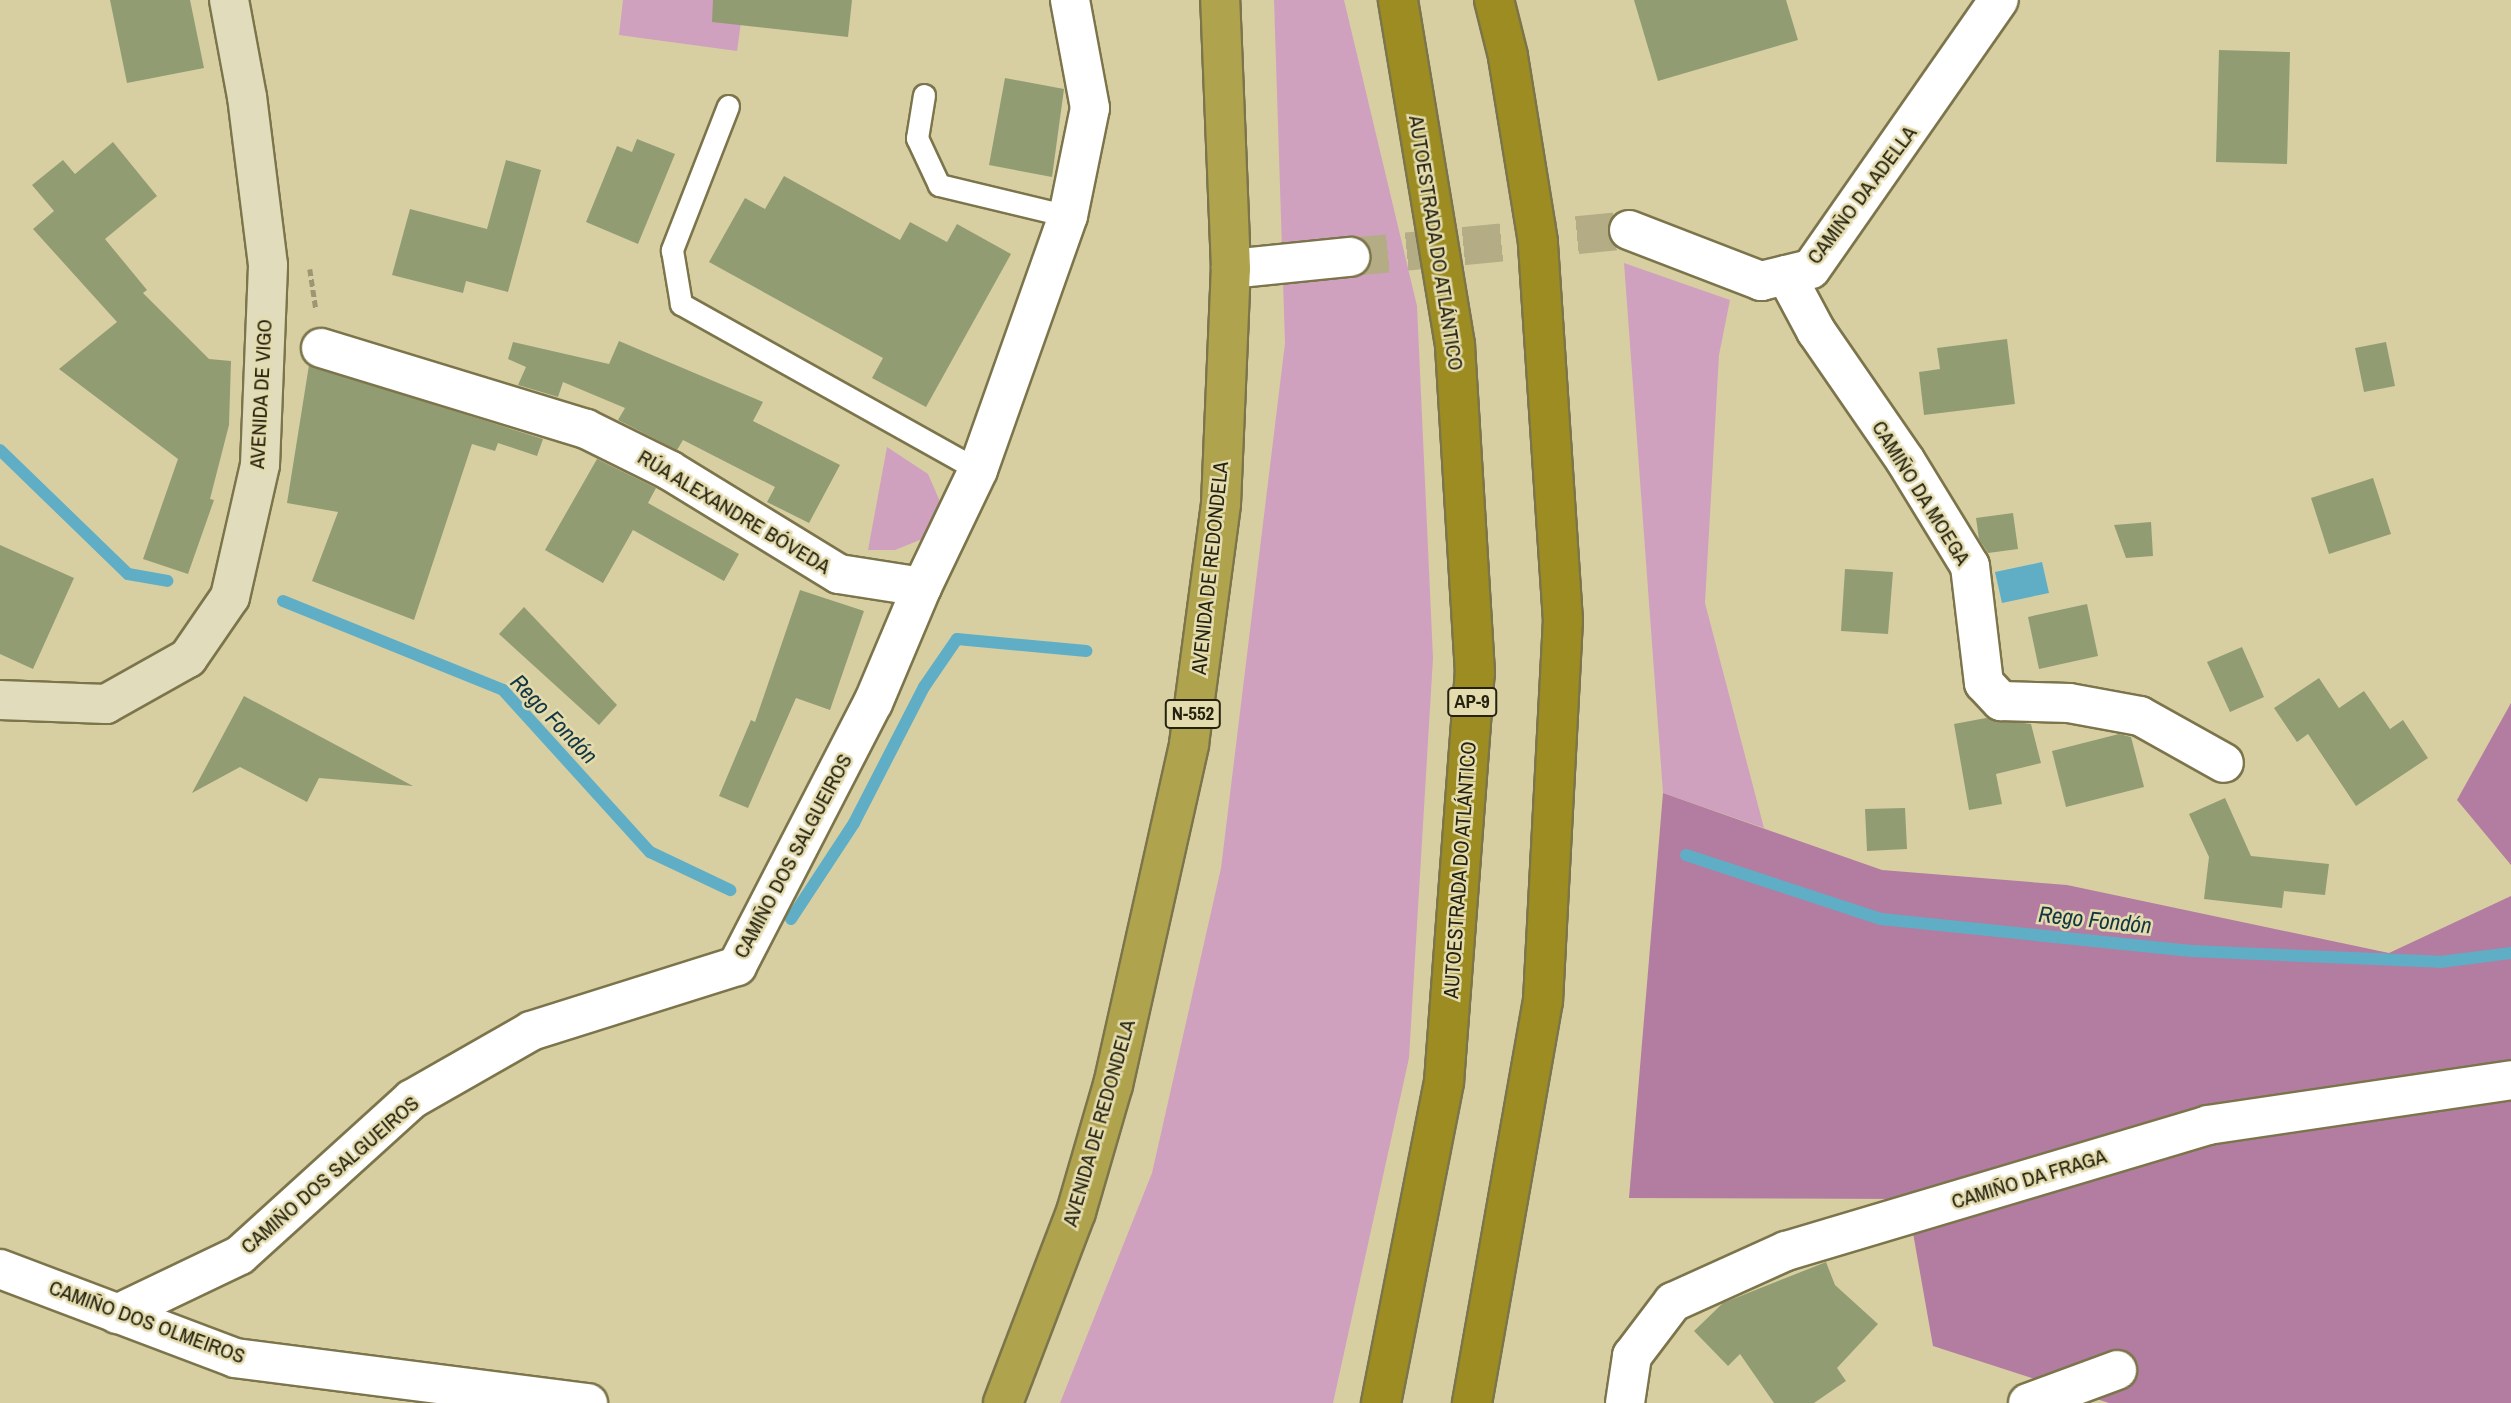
<!DOCTYPE html>
<html>
<head>
<meta charset="utf-8">
<style>
	body { margin:0 }
	#map { position:relative; width:2511px; height:1403px; overflow:hidden; background:#d7cfa2; font-family:"Archivo Narrow",sans-serif }
	div>[style] { position:absolute }
	.green>* { inset:0; background:#d0a0bf }
	.forest>* { inset:0; background:#b37ca1 }
	.water>* { inset:0; background:#60aec6 }
	.stream>* { height:12px; margin:-6px; padding:0 6px; transform-origin:6px; border-radius:6px; background:#60aec6 }
	.building>* { inset:0; background:#929c73 }
	.minor-tunnel>* { height:38px; margin-top:-19px; transform-origin:0; background:repeating-linear-gradient(90deg,#b3ac85 0 38px,transparent 0 57px) }
	.path>* { height:4.5px; margin-top:-2.25px; transform-origin:0; background:repeating-linear-gradient(90deg,#9c9672 0 7px,transparent 0 10.5px) }
	.roads { filter:drop-shadow(2px 0 #7c754b) drop-shadow(-2px 0 #7c754b) drop-shadow(0 2px #7c754b) drop-shadow(0 -2px #7c754b) }
	.service>* { height:21px; margin:-10.5px; padding:0 10.5px; transform-origin:10.5px; border-radius:10.5px; background:#fff }
	.minor>* { height:38px; margin:-19px; padding:0 19px; transform-origin:19px; border-radius:19px; background:#fff }
	.secondary>* { height:38px; margin:-19px; padding:0 19px; transform-origin:19px; border-radius:19px; background:#e1dcbc }
	.trunk>* { height:38px; margin:-19px; padding:0 19px; transform-origin:19px; border-radius:19px; background:#b0a34e }
	.motorway>* { height:38px; margin:-19px; padding:0 19px; transform-origin:19px; border-radius:19px; background:#9c8c21 }
	span { translate:-50% -50%; white-space:nowrap; text-align:center; line-height:1.15; -webkit-text-stroke:5px #e4dcaf; paint-order:stroke }
	.shield-label span { padding:2px 5px; background:#e4dcaf; border:2px solid; border-radius:5px; -webkit-text-stroke-width:0 }
	.shield-label { font-size:19px; color:#252210; font-weight:700 }
	.street-label { font-size:21px; color:#252210 }
	.water-label { font-size:23px; color:#123742; font-style:italic }
</style>
</head>
<body>
<div id="map">
	<div class="green">
		<div style="clip-path:polygon(623px 0,744px 0,737px 51px,619px 35px)"></div>
		<div style="clip-path:polygon(1274px 0,1344px 0,1417px 306px,1433px 658px,1409px 1058px,1333px 1403px,1060px 1403px,1152px 1173px,1221px 868px,1285px 343px)"></div>
		<div style="clip-path:polygon(1624px 263px,1730px 300px,1719px 355px,1705px 603px,1764px 828px,1663px 793px)"></div>
		<div style="clip-path:polygon(887px 447px,928px 474px,945px 513px,937px 533px,895px 550px,868px 550px)"></div>
	</div>
	<div class="forest">
		<div style="clip-path:polygon(2511px 703px,2511px 865px,2457px 800px)"></div>
		<div style="clip-path:polygon(1663px 793px,1882px 870px,2067px 885px,2389px 953px,2511px 896px,2511px 1403px,2109px 1403px,1933px 1346px,1907px 1199px,1629px 1198px)"></div>
	</div>
	<div class="water">
		<div style="clip-path:polygon(2042px 562px,2049px 593px,2002px 603px,1995px 572px)"></div>
	</div>
	<div class="stream">
		<div style="left:0;top:450px;width:178px;rotate:44.1deg"></div>
		<div style="left:128px;top:574px;width:40px;rotate:10deg"></div>
		<div style="left:283px;top:601px;width:237px;rotate:22deg"></div>
		<div style="left:503px;top:690px;width:219px;rotate:47.8deg"></div>
		<div style="left:650px;top:852px;width:89px;rotate:25.4deg"></div>
		<div style="left:1686px;top:855px;width:205px;rotate:18.2deg"></div>
		<div style="left:1881px;top:919px;width:312px;rotate:5.9deg"></div>
		<div style="left:2191px;top:951px;width:249px;rotate:2.5deg"></div>
		<div style="left:2440px;top:962px;width:72px;rotate:-7.2deg"></div>
		<div style="left:791px;top:919px;width:115px;rotate:-56.7deg"></div>
		<div style="left:854px;top:823px;width:153px;rotate:-62.8deg"></div>
		<div style="left:924px;top:687px;width:58px;rotate:-55.5deg"></div>
		<div style="left:957px;top:639px;width:130px;rotate:5.3deg"></div>
	</div>
	<div class="building">
		<div style="clip-path:polygon(110px 0,190px 0,204px 68px,127px 83px)"></div>
		<div style="clip-path:polygon(713px 0,852px 0,848px 37px,712px 22px)"></div>
		<div style="clip-path:polygon(1634px 0,1786px 0,1798px 40px,1658px 81px)"></div>
		<div style="clip-path:polygon(2219px 50px,2290px 52px,2287px 164px,2216px 162px)"></div>
		<div style="clip-path:polygon(1005px 78px,1064px 89px,1052px 177px,989px 165px)"></div>
		<div style="clip-path:polygon(637px 139px,675px 154px,638px 244px,586px 222px,617px 146px,632px 152px)"></div>
		<div style="clip-path:polygon(113px 142px,157px 196px,105px 239px,147px 290px,143px 293px,209px 359px,231px 361px,229px 425px,210px 499px,214px 500px,188px 574px,143px 559px,178px 459px,59px 369px,117px 322px,33px 229px,54px 211px,32px 185px,63px 160px,75px 174px)"></div>
		<div style="clip-path:polygon(506px 160px,541px 170px,508px 292px,466px 281px,463px 293px,392px 275px,410px 209px,487px 229px)"></div>
		<div style="clip-path:polygon(784px 176px,900px 240px,910px 222px,947px 242px,957px 224px,1011px 254px,926px 407px,872px 378px,883px 358px,709px 262px,745px 198px,765px 209px)"></div>
		<div style="clip-path:polygon(2007px 339px,2015px 404px,1924px 415px,1919px 372px,1940px 369px,1937px 348px)"></div>
		<div style="clip-path:polygon(619px 341px,763px 402px,753px 421px,840px 465px,809px 523px,767px 502px,775px 487px,683px 440px,677px 450px,618px 420px,625px 408px,563px 382px,558px 397px,518px 385px,526px 367px,508px 359px,513px 342px,609px 364px)"></div>
		<div style="clip-path:polygon(2386px 342px,2395px 386px,2364px 392px,2355px 348px)"></div>
		<div style="clip-path:polygon(309px 365px,543px 439px,537px 456px,498px 443px,495px 451px,472px 444px,414px 620px,312px 581px,338px 512px,287px 503px)"></div>
		<div style="clip-path:polygon(597px 459px,656px 488px,648px 503px,739px 554px,724px 581px,633px 530px,603px 583px,545px 550px)"></div>
		<div style="clip-path:polygon(2373px 478px,2391px 534px,2329px 554px,2311px 498px)"></div>
		<div style="clip-path:polygon(2013px 513px,2018px 549px,1988px 553px,1979px 539px,1976px 518px)"></div>
		<div style="clip-path:polygon(2151px 522px,2153px 556px,2126px 558px,2114px 525px)"></div>
		<div style="clip-path:polygon(0 545px,74px 578px,33px 669px,0 654px)"></div>
		<div style="clip-path:polygon(1845px 569px,1893px 572px,1888px 634px,1841px 631px)"></div>
		<div style="clip-path:polygon(800px 590px,864px 611px,830px 710px,796px 698px,748px 808px,719px 796px,751px 720px,755px 722px)"></div>
		<div style="clip-path:polygon(2087px 604px,2098px 656px,2039px 669px,2028px 617px)"></div>
		<div style="clip-path:polygon(524px 607px,617px 705px,599px 725px,499px 634px)"></div>
		<div style="clip-path:polygon(2242px 647px,2264px 697px,2230px 712px,2207px 662px)"></div>
		<div style="clip-path:polygon(2319px 678px,2339px 708px,2364px 691px,2390px 729px,2403px 720px,2428px 758px,2356px 806px,2308px 734px,2297px 742px,2274px 708px)"></div>
		<div style="clip-path:polygon(244px 696px,413px 786px,319px 778px,307px 802px,240px 767px,192px 793px)"></div>
		<div style="clip-path:polygon(1986px 718px,2031px 724px,2041px 763px,1996px 774px,2002px 804px,1969px 810px,1954px 724px)"></div>
		<div style="clip-path:polygon(2119px 734px,2131px 737px,2144px 787px,2066px 807px,2052px 751px)"></div>
		<div style="clip-path:polygon(2225px 798px,2251px 856px,2329px 864px,2325px 895px,2284px 891px,2282px 908px,2204px 899px,2209px 857px,2189px 814px)"></div>
		<div style="clip-path:polygon(1905px 808px,1907px 849px,1867px 851px,1865px 809px)"></div>
		<div style="clip-path:polygon(1826px 1262px,1835px 1285px,1878px 1324px,1837px 1368px,1846px 1381px,1814px 1403px,1774px 1403px,1740px 1354px,1728px 1366px,1694px 1331px,1723px 1303px)"></div>
	</div>
	<div class="minor-tunnel">
		<div style="left:1350px;top:257px;width:280px;rotate:-5.5deg"></div>
	</div>
	<div class="path">
		<div style="left:310px;top:269px;width:40px;rotate:81.5deg"></div>
	</div>
	<div class="roads">
		<div class="service">
			<div style="left:924px;top:95px;width:44px;rotate:99.2deg"></div>
			<div style="left:917px;top:138px;width:52px;rotate:64.9deg"></div>
			<div style="left:939px;top:185px;width:133px;rotate:13.5deg"></div>
			<div style="left:728px;top:106px;width:155px;rotate:111.3deg"></div>
			<div style="left:672px;top:250px;width:55px;rotate:80.5deg"></div>
			<div style="left:681px;top:304px;width:340px;rotate:29.2deg"></div>
		</div>
		<div class="minor">
			<div style="left:1629px;top:230px;width:142px;rotate:21.1deg"></div>
			<div style="left:1761px;top:281px;width:51px;rotate:-13.5deg"></div>
			<div style="left:1811px;top:269px;width:328px;rotate:-55.1deg"></div>
			<div style="left:1231px;top:269px;width:120px;rotate:-5.8deg"></div>
			<div style="left:1786px;top:275px;width:64px;rotate:61.8deg"></div>
			<div style="left:1816px;top:331px;width:157px;rotate:55.4deg"></div>
			<div style="left:1905px;top:460px;width:124px;rotate:58.5deg"></div>
			<div style="left:1970px;top:566px;width:118px;rotate:83.2deg"></div>
			<div style="left:1984px;top:683px;width:25px;rotate:47deg"></div>
			<div style="left:2001px;top:701px;width:68px;rotate:1.7deg"></div>
			<div style="left:2069px;top:703px;width:72px;rotate:10.4deg"></div>
			<div style="left:2140px;top:716px;width:96px;rotate:29.2deg"></div>
			<div style="left:321px;top:348px;width:277px;rotate:17deg"></div>
			<div style="left:586px;top:429px;width:93px;rotate:26.3deg"></div>
			<div style="left:669px;top:470px;width:199px;rotate:31.5deg"></div>
			<div style="left:839px;top:574px;width:84px;rotate:8.9deg"></div>
			<div style="left:922px;top:587px;width:130px;rotate:-64.4deg"></div>
			<div style="left:978px;top:470px;width:269px;rotate:-70.5deg"></div>
			<div style="left:1068px;top:216px;width:110px;rotate:-78.5deg"></div>
			<div style="left:1090px;top:108px;width:110px;rotate:-100.5deg"></div>
			<div style="left:0;top:1269px;width:251px;rotate:20.7deg"></div>
			<div style="left:235px;top:1358px;width:356px;rotate:7.3deg"></div>
			<div style="left:117px;top:1314px;width:136px;rotate:-25.6deg"></div>
			<div style="left:240px;top:1255px;width:232px;rotate:-42.2deg"></div>
			<div style="left:412px;top:1099px;width:137px;rotate:-29.7deg"></div>
			<div style="left:531px;top:1031px;width:216px;rotate:-17.5deg"></div>
			<div style="left:737px;top:966px;width:296px;rotate:-62.7deg"></div>
			<div style="left:873px;top:703px;width:126px;rotate:-67.1deg"></div>
			<div style="left:1625px;top:1403px;width:48px;rotate:-81.5deg"></div>
			<div style="left:1632px;top:1356px;width:68px;rotate:-52.8deg"></div>
			<div style="left:1673px;top:1302px;width:124px;rotate:-24.3deg"></div>
			<div style="left:1786px;top:1251px;width:440px;rotate:-16.6deg"></div>
			<div style="left:2208px;top:1125px;width:306px;rotate:-8.4deg"></div>
			<div style="left:2028px;top:1403px;width:95px;rotate:-20.3deg"></div>
		</div>
		<div class="secondary">
			<div style="left:0;top:700px;width:106px;rotate:2.2deg"></div>
			<div style="left:106px;top:704px;width:94px;rotate:-29.3deg"></div>
			<div style="left:188px;top:658px;width:74px;rotate:-55.5deg"></div>
			<div style="left:230px;top:597px;width:135px;rotate:-77.2deg"></div>
			<div style="left:260px;top:465px;width:200px;rotate:-87.7deg"></div>
			<div style="left:268px;top:265px;width:169px;rotate:-97.1deg"></div>
			<div style="left:247px;top:97px;width:99px;rotate:-100.5deg"></div>
		</div>
		<div class="trunk">
			<div style="left:1003px;top:1403px;width:204px;rotate:-69.1deg"></div>
			<div style="left:1076px;top:1212px;width:132px;rotate:-73.8deg"></div>
			<div style="left:1113px;top:1085px;width:349px;rotate:-77.4deg"></div>
			<div style="left:1189px;top:744px;width:242px;rotate:-82.4deg"></div>
			<div style="left:1221px;top:504px;width:235px;rotate:-87.6deg"></div>
			<div style="left:1231px;top:269px;width:269px;rotate:-92.3deg"></div>
		</div>
		<div class="motorway">
			<div style="left:1381px;top:1403px;width:327px;rotate:-78.9deg"></div>
			<div style="left:1444px;top:1082px;width:410px;rotate:-85.7deg"></div>
			<div style="left:1475px;top:673px;width:329px;rotate:-93.5deg"></div>
			<div style="left:1455px;top:345px;width:350px;rotate:-99.4deg"></div>
			<div style="left:1472px;top:1403px;width:408px;rotate:-80deg"></div>
			<div style="left:1543px;top:1001px;width:381px;rotate:-87deg"></div>
			<div style="left:1563px;top:621px;width:380px;rotate:-93.8deg"></div>
			<div style="left:1538px;top:242px;width:188px;rotate:-99.2deg"></div>
			<div style="left:1508px;top:56px;width:58px;rotate:-104deg"></div>
		</div>
	</div>
	<div class="shield-label">
		<span style="left:1472px;top:702px">AP-9</span>
		<span style="left:1193px;top:714px">N-552</span>
	</div>
	<div class="street-label">
		<span style="left:1862px;top:195px;rotate:-53deg">CAMIÑO DA ADELLA</span>
		<span style="left:1436px;top:243px;rotate:81deg">AUTOESTRADA DO ATLÁNTICO</span>
		<span style="left:261px;top:394px;rotate:-87deg">AVENIDA DE VIGO</span>
		<span style="left:1921px;top:493px;rotate:58deg">CAMIÑO DA MOEGA</span>
		<span style="left:734px;top:512px;rotate:31deg">RÚA ALEXANDRE BÓVEDA</span>
		<span style="left:1210px;top:568px;rotate:-84deg">AVENIDA DE REDONDELA</span>
		<span style="left:793px;top:856px;rotate:-62deg">CAMIÑO DOS SALGUEIROS</span>
		<span style="left:1460px;top:870px;rotate:-86deg">AUTOESTRADA DO ATLÁNTICO</span>
		<span style="left:1099px;top:1123px;rotate:-74deg">AVENIDA DE REDONDELA</span>
		<span style="left:330px;top:1175px;rotate:-41deg">CAMIÑO DOS SALGUEIROS</span>
		<span style="left:2029px;top:1179px;rotate:-17deg">CAMIÑO DA FRAGA</span>
		<span style="left:147px;top:1322px;rotate:20deg">CAMIÑO DOS OLMEIROS</span>
	</div>
	<div class="water-label">
		<span style="left:554px;top:719px;rotate:46deg">Rego Fondón</span>
		<span style="left:2095px;top:920px;rotate:6deg">Rego Fondón</span>
	</div>
</div>
</body>
</html>
